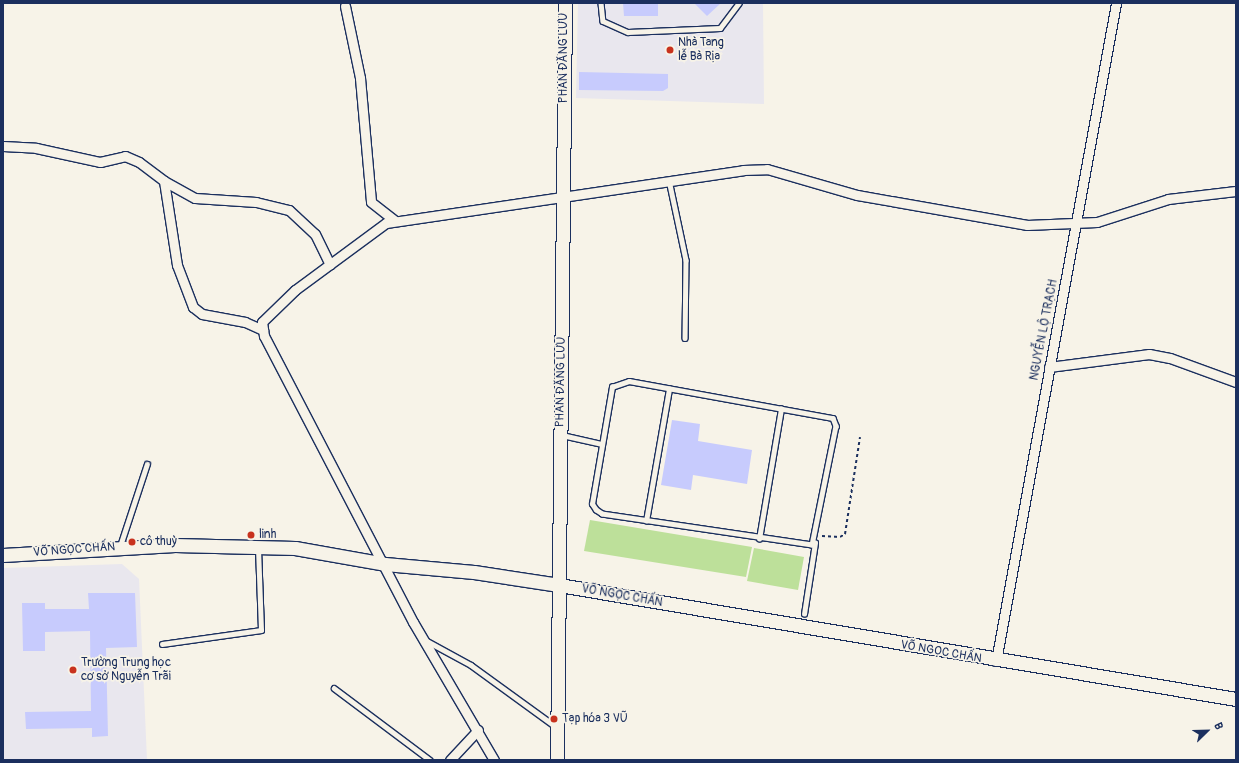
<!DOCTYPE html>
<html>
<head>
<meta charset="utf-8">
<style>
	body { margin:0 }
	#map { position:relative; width:1239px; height:763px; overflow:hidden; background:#f7f3e8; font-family:Pangolin,sans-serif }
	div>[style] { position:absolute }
	.built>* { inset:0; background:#e9e7ee }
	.green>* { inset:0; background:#bde09a }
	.building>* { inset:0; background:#c7cbfd }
	.path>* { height:2px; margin-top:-1px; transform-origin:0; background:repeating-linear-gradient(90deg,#1b2f5e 0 3px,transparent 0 6px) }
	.roads { filter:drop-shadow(1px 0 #1b2f5e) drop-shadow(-1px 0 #1b2f5e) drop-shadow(0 1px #1b2f5e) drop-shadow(0 -1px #1b2f5e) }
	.lane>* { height:4.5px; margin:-2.25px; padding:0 2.25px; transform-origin:2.25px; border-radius:2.25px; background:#f7f3e8 }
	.street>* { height:9px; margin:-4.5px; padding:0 4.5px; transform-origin:4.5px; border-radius:4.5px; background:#f7f3e8 }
	.secondary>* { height:13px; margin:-6.5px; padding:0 6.5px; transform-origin:6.5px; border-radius:6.5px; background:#f7f3e8 }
	.dots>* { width:11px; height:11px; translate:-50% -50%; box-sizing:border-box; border:2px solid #f7f3e8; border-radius:50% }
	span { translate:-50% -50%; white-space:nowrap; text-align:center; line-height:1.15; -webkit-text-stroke:3.5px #f7f3e8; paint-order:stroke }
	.poi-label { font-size:12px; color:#1b2f5e }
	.left { translate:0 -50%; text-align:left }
	.street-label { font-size:12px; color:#1b2f5e }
	.frame { position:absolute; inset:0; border:4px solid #1b2f5e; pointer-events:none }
	.north { position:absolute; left:1187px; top:711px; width:40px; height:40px; -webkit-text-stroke:3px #f7f3e8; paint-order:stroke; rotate:67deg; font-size:11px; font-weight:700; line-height:16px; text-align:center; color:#1b2f5e }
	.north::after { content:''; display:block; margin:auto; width:14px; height:18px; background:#1b2f5e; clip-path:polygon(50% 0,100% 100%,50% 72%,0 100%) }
</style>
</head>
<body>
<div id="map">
	<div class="built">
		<div style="clip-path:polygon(578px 3px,763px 3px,764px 104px,576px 98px)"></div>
		<div style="clip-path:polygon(122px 564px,139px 579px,147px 760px,3px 760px,3px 568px)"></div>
	</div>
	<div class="green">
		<div style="clip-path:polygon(590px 520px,752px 547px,746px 577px,584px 551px)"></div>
		<div style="clip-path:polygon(754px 548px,804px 557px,798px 590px,747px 581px)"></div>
	</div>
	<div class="building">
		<div style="clip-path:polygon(623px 3px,658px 3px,658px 16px,624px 16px)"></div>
		<div style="clip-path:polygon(694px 3px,721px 3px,707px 16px)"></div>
		<div style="clip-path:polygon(579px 72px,668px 74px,668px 88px,663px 91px,579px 90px)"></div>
		<div style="clip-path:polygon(672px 420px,700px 424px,698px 441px,752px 450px,747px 484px,693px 475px,691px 490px,661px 485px)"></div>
		<div style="clip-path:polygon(88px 593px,135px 593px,137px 647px,106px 648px,108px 736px,92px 737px,92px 728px,26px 729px,25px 712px,91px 711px,90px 631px,45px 632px,45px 651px,23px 651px,22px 603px,45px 603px,45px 609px,89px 609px)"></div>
	</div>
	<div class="path">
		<div style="left:822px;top:536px;width:18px;rotate:3deg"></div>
		<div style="left:840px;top:537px;width:6px;rotate:-31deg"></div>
		<div style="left:845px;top:534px;width:98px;rotate:-81.2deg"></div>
	</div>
	<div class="roads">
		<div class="lane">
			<div style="left:601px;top:3px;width:18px;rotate:84deg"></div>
			<div style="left:603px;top:21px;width:27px;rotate:24deg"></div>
			<div style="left:628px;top:32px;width:92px;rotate:-2.5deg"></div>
			<div style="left:720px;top:28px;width:31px;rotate:-53deg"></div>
			<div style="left:669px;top:180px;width:82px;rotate:78deg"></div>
			<div style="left:686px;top:260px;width:78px;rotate:90.7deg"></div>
			<div style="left:629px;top:381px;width:207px;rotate:10.3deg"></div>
			<div style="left:833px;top:418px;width:9px;rotate:69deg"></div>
			<div style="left:836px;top:426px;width:121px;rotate:101.4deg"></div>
			<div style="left:812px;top:545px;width:212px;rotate:-171.6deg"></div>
			<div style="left:602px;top:514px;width:7px;rotate:-146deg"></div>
			<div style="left:596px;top:510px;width:7px;rotate:-124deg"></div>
			<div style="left:592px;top:504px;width:119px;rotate:-80.3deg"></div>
			<div style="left:612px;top:387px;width:18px;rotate:-19deg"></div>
			<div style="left:562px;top:435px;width:41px;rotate:12.7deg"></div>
			<div style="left:646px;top:521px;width:134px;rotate:-80.1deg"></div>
			<div style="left:759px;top:539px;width:132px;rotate:-80.4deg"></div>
			<div style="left:120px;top:546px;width:86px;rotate:-71.8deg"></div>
			<div style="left:804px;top:614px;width:72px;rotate:-81.2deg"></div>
			<div style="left:427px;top:641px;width:50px;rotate:28.6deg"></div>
			<div style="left:471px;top:665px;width:104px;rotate:36deg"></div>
			<div style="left:162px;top:644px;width:100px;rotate:-8deg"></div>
			<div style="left:261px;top:630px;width:83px;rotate:-92.1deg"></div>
			<div style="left:334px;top:688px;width:120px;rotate:36.9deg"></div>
		</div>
		<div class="street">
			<div style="left:345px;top:6px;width:74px;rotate:78.2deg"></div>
			<div style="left:360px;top:78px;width:124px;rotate:84.9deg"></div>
			<div style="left:371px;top:202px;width:31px;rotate:38deg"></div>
			<div style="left:3px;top:146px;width:33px;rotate:3deg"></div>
			<div style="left:36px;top:148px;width:66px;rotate:12.3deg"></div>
			<div style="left:100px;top:162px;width:26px;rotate:-13deg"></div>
			<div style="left:125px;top:156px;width:15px;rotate:23deg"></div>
			<div style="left:139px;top:162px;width:31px;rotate:37deg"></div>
			<div style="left:164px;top:181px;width:85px;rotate:81.2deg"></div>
			<div style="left:177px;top:265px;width:45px;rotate:69.1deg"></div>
			<div style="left:193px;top:307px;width:11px;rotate:38deg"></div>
			<div style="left:202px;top:314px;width:44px;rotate:10.5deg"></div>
			<div style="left:245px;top:322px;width:20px;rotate:24deg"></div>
			<div style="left:164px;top:181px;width:35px;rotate:29deg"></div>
			<div style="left:195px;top:198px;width:61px;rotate:3.8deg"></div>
			<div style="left:256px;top:202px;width:34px;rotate:14deg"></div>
			<div style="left:289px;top:210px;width:35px;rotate:43deg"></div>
			<div style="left:315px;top:234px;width:34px;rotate:64deg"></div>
			<div style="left:1049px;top:367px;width:101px;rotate:-7.4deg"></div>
			<div style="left:1149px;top:354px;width:21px;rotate:11deg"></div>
			<div style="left:1170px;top:358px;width:70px;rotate:20deg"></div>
			<div style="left:996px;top:661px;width:669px;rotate:-79.66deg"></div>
			<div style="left:450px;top:760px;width:41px;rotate:-47deg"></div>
			<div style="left:494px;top:760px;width:160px;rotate:-120.4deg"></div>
			<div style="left:413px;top:622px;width:322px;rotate:-117.5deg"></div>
			<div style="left:264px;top:336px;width:14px;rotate:-98deg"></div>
			<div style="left:262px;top:322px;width:46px;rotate:-44.1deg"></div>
			<div style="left:295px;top:290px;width:113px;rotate:-36.4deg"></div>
			<div style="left:386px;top:223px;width:361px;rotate:-8.4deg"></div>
			<div style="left:743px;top:170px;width:24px;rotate:-2deg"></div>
			<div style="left:767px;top:169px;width:94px;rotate:16.1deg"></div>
			<div style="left:857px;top:195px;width:173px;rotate:10deg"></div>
			<div style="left:1027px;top:225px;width:70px;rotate:-2.5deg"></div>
			<div style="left:1097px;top:222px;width:75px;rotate:-17.9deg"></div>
			<div style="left:1168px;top:199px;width:68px;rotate:-6.7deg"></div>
		</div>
		<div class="secondary">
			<div style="left:3px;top:555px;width:172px;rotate:-3.3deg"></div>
			<div style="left:175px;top:545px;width:120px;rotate:1.4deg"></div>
			<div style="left:295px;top:548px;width:91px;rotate:10.1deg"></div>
			<div style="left:385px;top:564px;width:89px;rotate:5.1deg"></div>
			<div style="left:474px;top:572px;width:86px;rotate:8.7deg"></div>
			<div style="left:559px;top:585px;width:687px;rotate:9.56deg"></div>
			<div style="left:557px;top:760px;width:757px;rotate:-89.39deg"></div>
		</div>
	</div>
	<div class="dots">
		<div style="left:670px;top:50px;background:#c8321e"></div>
		<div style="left:251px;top:535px;background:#c8321e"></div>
		<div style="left:132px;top:542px;background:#c8321e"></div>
		<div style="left:73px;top:670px;background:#c8321e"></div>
		<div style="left:554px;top:719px;background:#c8321e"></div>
	</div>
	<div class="poi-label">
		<span class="left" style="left:678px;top:50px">Nhà Tang<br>lễ Bà Rịa</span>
		<span class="left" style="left:259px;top:535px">linh</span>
		<span class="left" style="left:140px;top:542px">cô thuỳ</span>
		<span class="left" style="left:81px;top:670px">Trường Trung học<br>cơ sở Nguyễn Trãi</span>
		<span class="left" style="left:562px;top:719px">Tạp hóa 3 VŨ</span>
	</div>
	<div class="street-label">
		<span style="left:564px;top:58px;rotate:-90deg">PHAN ĐĂNG LƯU</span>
		<span style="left:1044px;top:330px;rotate:-79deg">NGUYỄN LỘ TRẠCH</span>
		<span style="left:561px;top:382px;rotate:-89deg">PHAN ĐĂNG LƯU</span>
		<span style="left:74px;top:550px;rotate:-4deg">VÕ NGỌC CHẤN</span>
		<span style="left:622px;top:596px;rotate:10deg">VÕ NGỌC CHẤN</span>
		<span style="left:941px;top:652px;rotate:10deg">VÕ NGỌC CHẤN</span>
	</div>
	<div class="frame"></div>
	<div class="north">B</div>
</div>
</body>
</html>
